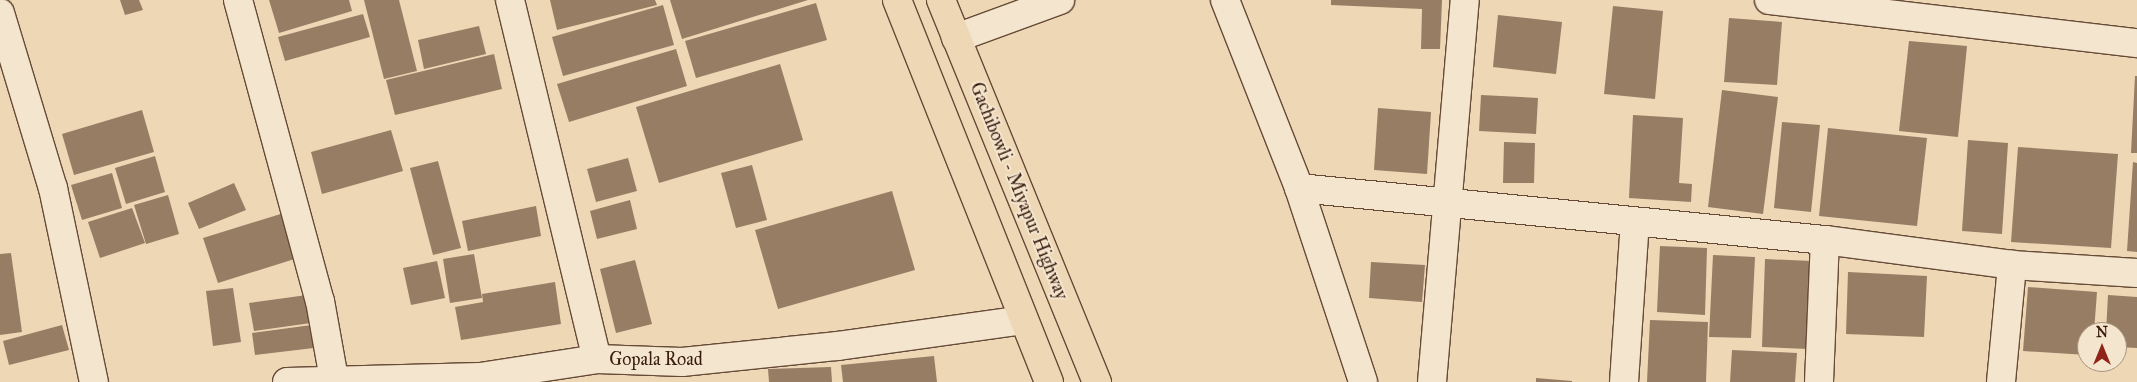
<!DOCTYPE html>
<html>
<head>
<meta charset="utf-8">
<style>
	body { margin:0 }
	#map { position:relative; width:2137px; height:382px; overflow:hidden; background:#eed7b5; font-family:"IM FELL Great Primer",serif }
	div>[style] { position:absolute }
	.building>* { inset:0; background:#977d64 }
	.roads { filter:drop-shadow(1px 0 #664a37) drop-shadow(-1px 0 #664a37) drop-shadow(0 1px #664a37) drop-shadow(0 -1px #664a37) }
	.minor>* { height:28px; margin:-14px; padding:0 14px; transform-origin:14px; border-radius:14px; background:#f4e5cf }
	.major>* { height:28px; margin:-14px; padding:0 14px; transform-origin:14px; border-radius:14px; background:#eed7b5 }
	span { translate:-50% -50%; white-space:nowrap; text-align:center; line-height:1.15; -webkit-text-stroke:4px #f4e5cf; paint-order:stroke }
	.street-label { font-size:18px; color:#381b0d }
	.north { position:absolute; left:2077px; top:322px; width:50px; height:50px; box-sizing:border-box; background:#f4e5cf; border:1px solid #a99481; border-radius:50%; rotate:0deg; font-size:14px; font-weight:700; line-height:20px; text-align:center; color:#381b0d }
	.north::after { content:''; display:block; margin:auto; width:18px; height:22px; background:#8f2418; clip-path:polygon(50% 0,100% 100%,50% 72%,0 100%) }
</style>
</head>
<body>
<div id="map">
	<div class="building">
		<div style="clip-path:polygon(120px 0,139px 0,143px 10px,125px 15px)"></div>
		<div style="clip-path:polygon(269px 0,349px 0,352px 11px,279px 33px)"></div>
		<div style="clip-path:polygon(364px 0,399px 0,417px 71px,384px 79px)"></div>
		<div style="clip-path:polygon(550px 0,655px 0,657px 5px,557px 30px)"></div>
		<div style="clip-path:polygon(670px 0,808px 0,682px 39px)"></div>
		<div style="clip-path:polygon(1331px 0,1442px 0,1440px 49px,1421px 49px,1422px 9px,1331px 5px)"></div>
		<div style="clip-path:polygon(816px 3px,827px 40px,696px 78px,685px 41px)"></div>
		<div style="clip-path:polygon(663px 5px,674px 45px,563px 76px,552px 37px)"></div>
		<div style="clip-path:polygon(1613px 6px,1663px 11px,1655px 99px,1604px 94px)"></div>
		<div style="clip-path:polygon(363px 14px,370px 37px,285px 61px,278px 37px)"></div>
		<div style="clip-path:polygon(1498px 15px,1562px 22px,1556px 74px,1493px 67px)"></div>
		<div style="clip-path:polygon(1729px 18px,1782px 22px,1777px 85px,1724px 82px)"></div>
		<div style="clip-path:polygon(479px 26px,486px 54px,424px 69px,418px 40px)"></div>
		<div style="clip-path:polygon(1909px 41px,1967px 46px,1958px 137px,1899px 131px)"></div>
		<div style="clip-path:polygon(676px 49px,687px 86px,569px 122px,557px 84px)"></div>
		<div style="clip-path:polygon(494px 54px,502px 89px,395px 115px,386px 80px)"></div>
		<div style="clip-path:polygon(780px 64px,803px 140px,659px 183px,636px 107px)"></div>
		<div style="clip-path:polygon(2135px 76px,2137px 76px,2137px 153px,2131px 153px)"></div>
		<div style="clip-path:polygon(1722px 90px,1778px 97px,1763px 214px,1708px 207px)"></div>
		<div style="clip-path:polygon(1481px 95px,1538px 98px,1536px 134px,1479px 131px)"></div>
		<div style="clip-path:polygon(1378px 108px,1431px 112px,1427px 174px,1374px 170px)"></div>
		<div style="clip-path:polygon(142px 110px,154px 152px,74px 175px,62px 134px)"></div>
		<div style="clip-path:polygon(1633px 115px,1683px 118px,1679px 183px,1692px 184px,1691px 202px,1629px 198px)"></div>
		<div style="clip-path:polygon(1782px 122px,1820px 125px,1811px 212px,1774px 208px)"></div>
		<div style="clip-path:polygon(1828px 128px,1927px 138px,1917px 226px,1819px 216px)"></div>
		<div style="clip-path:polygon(391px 130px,403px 171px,322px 194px,311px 152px)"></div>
		<div style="clip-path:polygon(1968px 140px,2008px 143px,2002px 234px,1962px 231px)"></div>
		<div style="clip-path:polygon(1504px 142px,1535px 143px,1534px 183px,1503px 183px)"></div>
		<div style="clip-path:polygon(2018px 147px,2118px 154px,2111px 248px,2011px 242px)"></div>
		<div style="clip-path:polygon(155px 156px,165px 192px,126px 204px,115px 168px)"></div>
		<div style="clip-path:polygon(628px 158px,637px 191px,596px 202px,587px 169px)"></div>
		<div style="clip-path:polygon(438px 161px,461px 248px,433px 255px,410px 168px)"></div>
		<div style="clip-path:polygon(2133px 162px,2137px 163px,2137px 252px,2127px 251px)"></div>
		<div style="clip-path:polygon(752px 165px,767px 220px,736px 228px,721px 173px)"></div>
		<div style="clip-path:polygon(112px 173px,122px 208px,82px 220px,71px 185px)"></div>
		<div style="clip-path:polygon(234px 183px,246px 210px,199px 229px,188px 203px)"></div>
		<div style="clip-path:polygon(892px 191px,915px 270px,778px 309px,755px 230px)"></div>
		<div style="clip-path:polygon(168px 195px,179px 234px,146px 244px,134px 205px)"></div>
		<div style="clip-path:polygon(630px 200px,637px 229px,597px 239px,590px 211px)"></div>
		<div style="clip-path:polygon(536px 206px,541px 236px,468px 251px,462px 221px)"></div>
		<div style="clip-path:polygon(132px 208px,145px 243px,100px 258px,88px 222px)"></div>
		<div style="clip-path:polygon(287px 212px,301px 257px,218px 283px,203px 238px)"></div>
		<div style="clip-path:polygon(1660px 246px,1707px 248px,1705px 315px,1657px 312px)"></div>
		<div style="clip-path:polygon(11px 253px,22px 332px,0 335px,0 254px)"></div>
		<div style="clip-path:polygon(474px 254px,482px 298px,450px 303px,443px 259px)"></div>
		<div style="clip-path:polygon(1713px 255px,1755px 257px,1751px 338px,1709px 337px)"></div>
		<div style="clip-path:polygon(1765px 259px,1812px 261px,1808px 349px,1762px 347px)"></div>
		<div style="clip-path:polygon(635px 260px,652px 324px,616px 333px,600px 269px)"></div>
		<div style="clip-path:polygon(437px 261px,445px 298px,411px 305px,403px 268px)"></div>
		<div style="clip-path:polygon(1371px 262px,1425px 265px,1422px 302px,1369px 298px)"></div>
		<div style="clip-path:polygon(1848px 272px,1927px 276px,1924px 337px,1846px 334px)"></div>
		<div style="clip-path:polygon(555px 282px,561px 324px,461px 340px,455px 307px,483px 302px,482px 294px)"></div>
		<div style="clip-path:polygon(2028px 287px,2097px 292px,2094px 332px,2087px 332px,2087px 355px,2023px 351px)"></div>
		<div style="clip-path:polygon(233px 288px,241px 342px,213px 346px,206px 291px)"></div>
		<div style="clip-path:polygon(307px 295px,311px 323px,254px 331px,249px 303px)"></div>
		<div style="clip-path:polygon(2108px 295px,2137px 297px,2137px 348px,2117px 347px,2117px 332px,2106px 332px)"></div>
		<div style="clip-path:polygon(1650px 320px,1708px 322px,1706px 382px,1647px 382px)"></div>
		<div style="clip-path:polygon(319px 324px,322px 347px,255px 355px,252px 333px)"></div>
		<div style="clip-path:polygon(62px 325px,69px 350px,9px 365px,3px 341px)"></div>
		<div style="clip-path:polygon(1732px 350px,1797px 353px,1795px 382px,1730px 382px)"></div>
		<div style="clip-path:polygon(934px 356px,937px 382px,843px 382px,841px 365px)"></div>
		<div style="clip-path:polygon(831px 367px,832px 382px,769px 382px,768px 369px)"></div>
		<div style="clip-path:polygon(1536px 378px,1572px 381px,1572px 382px,1536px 382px)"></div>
	</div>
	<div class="roads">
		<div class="minor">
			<div style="left:238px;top:0;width:312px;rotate:74.8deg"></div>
			<div style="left:320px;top:301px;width:79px;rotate:79.8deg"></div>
			<div style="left:510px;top:0;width:369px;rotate:76.4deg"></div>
			<div style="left:1225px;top:0;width:202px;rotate:68.5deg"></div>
			<div style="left:1299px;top:188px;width:204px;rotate:71.7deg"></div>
			<div style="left:1769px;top:0;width:371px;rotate:6.7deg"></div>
			<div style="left:0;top:13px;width:183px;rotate:73.2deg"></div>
			<div style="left:53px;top:188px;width:198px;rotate:78.1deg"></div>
			<div style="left:956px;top:38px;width:111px;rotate:-20.1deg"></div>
			<div style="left:1299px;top:188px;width:529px;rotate:5.65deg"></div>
			<div style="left:1825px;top:240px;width:189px;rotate:7.6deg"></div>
			<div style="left:2012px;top:265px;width:125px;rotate:3.7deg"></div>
			<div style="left:287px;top:382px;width:193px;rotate:-1.5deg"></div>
			<div style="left:480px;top:377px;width:118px;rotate:-8.7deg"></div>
			<div style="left:597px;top:359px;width:85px;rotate:2deg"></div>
			<div style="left:682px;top:362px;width:157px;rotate:-5.9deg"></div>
			<div style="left:838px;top:346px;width:187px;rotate:-8deg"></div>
			<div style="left:1432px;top:382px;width:383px;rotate:-85.1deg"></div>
			<div style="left:1624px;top:382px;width:160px;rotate:-86.1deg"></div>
			<div style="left:1819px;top:382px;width:142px;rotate:-87.6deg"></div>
			<div style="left:2001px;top:382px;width:118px;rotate:-84.6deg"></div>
		</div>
		<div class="major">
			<div style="left:897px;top:0;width:411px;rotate:68.3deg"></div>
			<div style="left:941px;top:0;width:413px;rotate:67.8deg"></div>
		</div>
	</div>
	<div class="street-label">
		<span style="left:1019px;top:191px;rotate:68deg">Gachibowli - Miyapur Highway</span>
		<span style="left:656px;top:359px">Gopala Road</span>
	</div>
	<div class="north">N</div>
</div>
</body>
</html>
